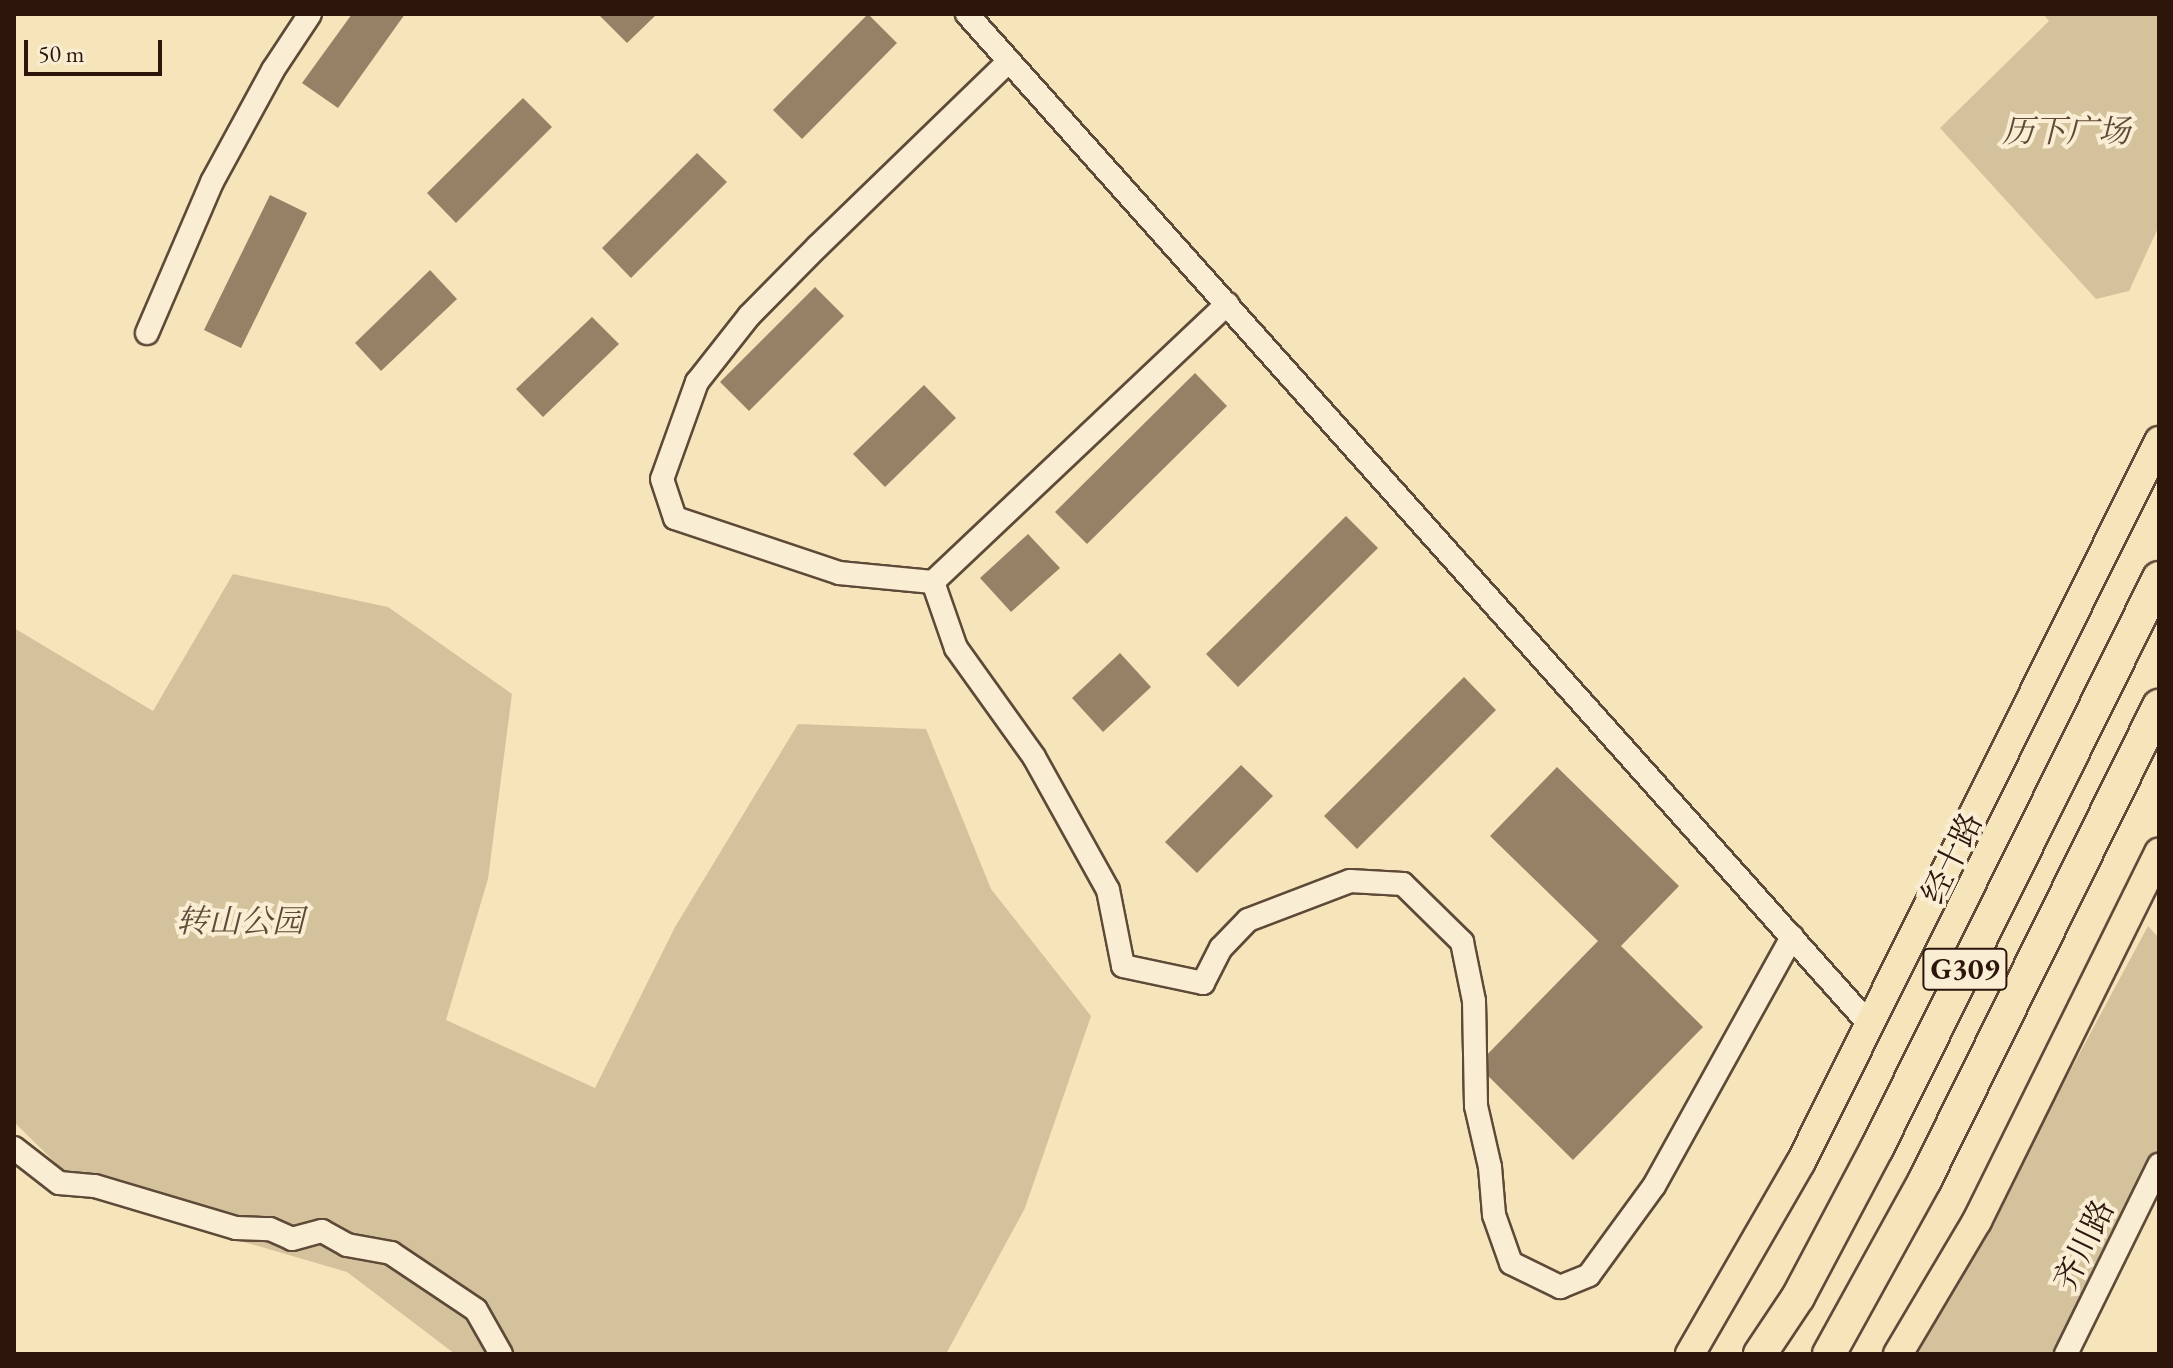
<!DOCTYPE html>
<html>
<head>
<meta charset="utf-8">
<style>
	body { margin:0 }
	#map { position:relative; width:2173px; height:1368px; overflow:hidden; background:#f6e5bb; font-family:"EB Garamond","Noto Serif SC",serif }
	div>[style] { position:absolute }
	.green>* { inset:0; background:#d4c29d }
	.building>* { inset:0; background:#968167 }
	.roads { filter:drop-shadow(2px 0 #5f4938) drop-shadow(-2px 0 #5f4938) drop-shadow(0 2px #5f4938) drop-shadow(0 -2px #5f4938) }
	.minor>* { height:22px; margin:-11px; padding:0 11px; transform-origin:11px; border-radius:11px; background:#f9eed3 }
	.major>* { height:28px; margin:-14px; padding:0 14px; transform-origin:14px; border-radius:14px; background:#f6e5bb }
	.highway>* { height:32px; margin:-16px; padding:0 16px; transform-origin:16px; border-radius:16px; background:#f6e5bb }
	span { translate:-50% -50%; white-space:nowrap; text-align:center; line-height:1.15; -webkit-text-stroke:8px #f9eed3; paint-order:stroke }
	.shield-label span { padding:2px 6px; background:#f9eed3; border:2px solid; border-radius:6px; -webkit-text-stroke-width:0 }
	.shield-label { font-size:30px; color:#2d150c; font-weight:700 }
	.park-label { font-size:32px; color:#5f4938; font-style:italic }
	.street-label { font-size:32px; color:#2d150c }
	.frame { position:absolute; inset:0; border:16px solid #2d150c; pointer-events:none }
	.scale { position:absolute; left:24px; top:40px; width:138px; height:36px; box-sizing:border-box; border:4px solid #2d150c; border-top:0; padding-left:10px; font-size:24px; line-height:28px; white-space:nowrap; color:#2d150c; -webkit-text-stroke:6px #f9eed3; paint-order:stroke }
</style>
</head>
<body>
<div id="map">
	<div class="green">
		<div style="clip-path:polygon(2043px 14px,2159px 14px,2159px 226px,2129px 291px,2096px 299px,1940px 128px,2049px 21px)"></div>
		<div style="clip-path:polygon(233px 574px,388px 607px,512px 694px,488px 879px,446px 1020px,595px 1088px,675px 927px,798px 724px,926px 729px,991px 889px,1091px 1016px,1025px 1208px,946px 1354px,455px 1354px,347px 1272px,90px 1197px,14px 1122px,14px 628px,153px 711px)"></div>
		<div style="clip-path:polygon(2148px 926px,2159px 938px,2159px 1169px,2059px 1354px,1918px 1354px)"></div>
	</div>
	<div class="building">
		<div style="clip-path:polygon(352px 14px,405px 14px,338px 108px,302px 83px)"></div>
		<div style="clip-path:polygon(598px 14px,657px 14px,627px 43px)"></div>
		<div style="clip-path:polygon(868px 14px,897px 43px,802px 139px,773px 110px)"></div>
		<div style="clip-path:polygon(523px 98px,552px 127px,456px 223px,427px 193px)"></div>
		<div style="clip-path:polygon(697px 153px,727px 182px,631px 278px,602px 248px)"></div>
		<div style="clip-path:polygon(270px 195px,307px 213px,241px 348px,204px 330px)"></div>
		<div style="clip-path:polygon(430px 270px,457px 299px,381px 371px,355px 343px)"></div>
		<div style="clip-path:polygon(815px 287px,844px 316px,749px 411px,720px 382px)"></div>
		<div style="clip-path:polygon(592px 317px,619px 344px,543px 417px,516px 389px)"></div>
		<div style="clip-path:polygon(1195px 373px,1227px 406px,1087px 544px,1055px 512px)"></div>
		<div style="clip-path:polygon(924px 385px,956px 418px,885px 487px,853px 454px)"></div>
		<div style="clip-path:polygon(1346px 516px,1378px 548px,1238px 687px,1206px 654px)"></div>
		<div style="clip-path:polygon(1028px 534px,1060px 568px,1011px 612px,980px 578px)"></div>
		<div style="clip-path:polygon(1120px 653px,1151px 687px,1103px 732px,1072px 698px)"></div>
		<div style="clip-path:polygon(1464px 677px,1496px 710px,1357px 849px,1324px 816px)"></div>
		<div style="clip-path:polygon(1241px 765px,1273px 796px,1197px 873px,1165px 842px)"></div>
		<div style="clip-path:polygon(1557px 767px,1679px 886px,1621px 946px,1703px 1027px,1573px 1160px,1477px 1065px,1598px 941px,1490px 836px)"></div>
	</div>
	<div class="roads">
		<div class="minor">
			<div style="left:967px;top:14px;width:1354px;rotate:48.23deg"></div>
			<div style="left:1009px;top:61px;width:266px;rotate:135.9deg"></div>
			<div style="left:818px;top:246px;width:98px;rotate:134.6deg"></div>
			<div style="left:749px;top:316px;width:84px;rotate:128.2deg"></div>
			<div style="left:697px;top:382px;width:103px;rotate:109.8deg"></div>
			<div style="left:662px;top:479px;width:41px;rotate:71.6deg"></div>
			<div style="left:675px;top:518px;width:173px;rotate:18.5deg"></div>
			<div style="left:839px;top:573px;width:94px;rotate:5.5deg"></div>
			<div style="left:933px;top:582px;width:70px;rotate:70.8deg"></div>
			<div style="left:956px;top:648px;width:134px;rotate:54.4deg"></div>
			<div style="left:1034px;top:757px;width:152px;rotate:60.9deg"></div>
			<div style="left:1108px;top:890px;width:77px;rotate:78.8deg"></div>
			<div style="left:1123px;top:966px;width:82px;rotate:12deg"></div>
			<div style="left:1203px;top:983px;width:39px;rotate:-63deg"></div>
			<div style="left:1221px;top:948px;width:39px;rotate:-46deg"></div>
			<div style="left:1248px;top:920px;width:109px;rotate:-20.9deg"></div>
			<div style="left:1350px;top:881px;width:53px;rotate:3.2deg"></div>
			<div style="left:1403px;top:884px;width:83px;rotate:44.5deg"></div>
			<div style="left:1462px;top:942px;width:60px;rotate:78.5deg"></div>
			<div style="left:1474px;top:1001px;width:105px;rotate:88.9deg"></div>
			<div style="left:1476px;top:1106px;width:63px;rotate:77.1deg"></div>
			<div style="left:1490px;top:1167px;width:48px;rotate:85.2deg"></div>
			<div style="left:1494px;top:1215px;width:51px;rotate:70.5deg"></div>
			<div style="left:1511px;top:1263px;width:55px;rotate:26.1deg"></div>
			<div style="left:1560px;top:1287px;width:31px;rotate:-22deg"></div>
			<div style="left:1589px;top:1275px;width:110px;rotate:-53.9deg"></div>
			<div style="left:1654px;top:1186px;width:285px;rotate:-61deg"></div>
			<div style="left:147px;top:333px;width:164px;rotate:-66.7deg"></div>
			<div style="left:212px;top:182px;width:128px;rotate:-61.4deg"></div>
			<div style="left:273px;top:70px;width:67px;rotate:-56.5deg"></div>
			<div style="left:933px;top:582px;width:405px;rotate:-43.4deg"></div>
			<div style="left:14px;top:1148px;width:57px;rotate:37.9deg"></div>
			<div style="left:59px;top:1183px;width:36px;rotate:5deg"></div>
			<div style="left:95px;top:1186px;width:147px;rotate:16.6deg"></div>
			<div style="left:236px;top:1228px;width:34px;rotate:2deg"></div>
			<div style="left:270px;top:1229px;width:24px;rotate:24deg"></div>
			<div style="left:292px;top:1239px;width:31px;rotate:-15deg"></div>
			<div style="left:322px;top:1231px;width:29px;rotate:29deg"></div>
			<div style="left:347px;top:1245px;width:45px;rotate:10.3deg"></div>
			<div style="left:391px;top:1253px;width:102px;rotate:33.8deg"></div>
			<div style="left:476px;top:1310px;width:51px;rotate:60.4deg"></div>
			<div style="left:2066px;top:1354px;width:211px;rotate:-63.8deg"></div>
		</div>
		<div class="major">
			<div style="left:1690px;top:1354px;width:222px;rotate:-60deg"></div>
			<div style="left:1801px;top:1162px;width:805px;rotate:-63.59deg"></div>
			<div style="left:1898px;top:1354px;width:155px;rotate:-59.3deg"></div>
			<div style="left:1977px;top:1221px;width:411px;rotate:-63.7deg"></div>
		</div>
		<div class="highway">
			<div style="left:1760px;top:1354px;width:69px;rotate:-56.3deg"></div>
			<div style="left:1798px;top:1297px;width:169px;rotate:-62.1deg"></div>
			<div style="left:1877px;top:1148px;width:636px;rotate:-63.68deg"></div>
			<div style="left:1829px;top:1354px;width:199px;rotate:-61.1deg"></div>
			<div style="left:1925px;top:1180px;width:529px;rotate:-63.73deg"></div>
		</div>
	</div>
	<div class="shield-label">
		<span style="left:1965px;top:969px">G309</span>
	</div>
	<div class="park-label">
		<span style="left:2066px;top:131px">历下广场</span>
		<span style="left:240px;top:921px">转山公园</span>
	</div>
	<div class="street-label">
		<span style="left:1952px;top:858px;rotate:-64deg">经十路</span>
		<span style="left:2084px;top:1245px;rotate:-64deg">齐川路</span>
	</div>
	<div class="frame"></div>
	<div class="scale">50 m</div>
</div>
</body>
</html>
